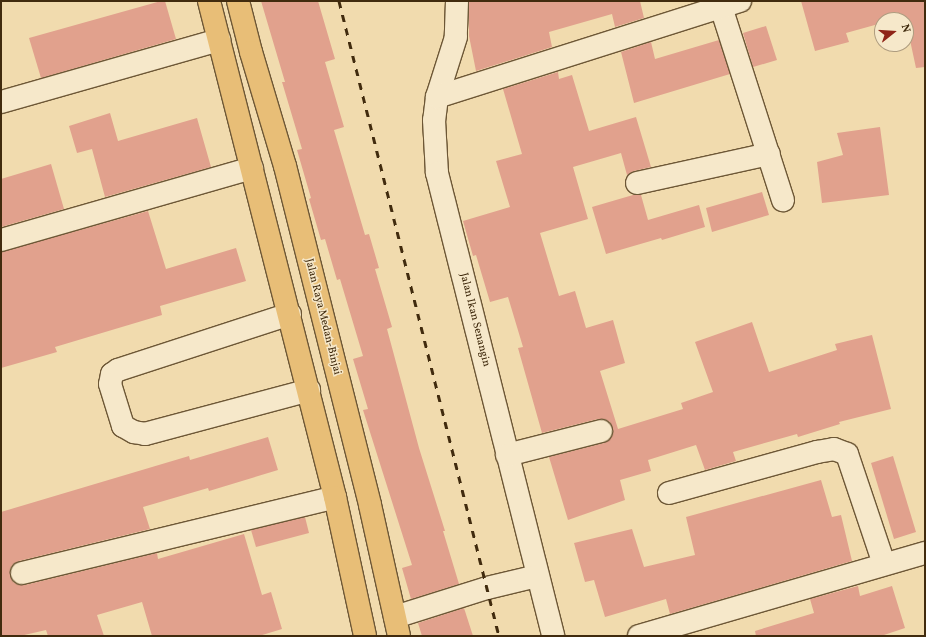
<!DOCTYPE html>
<html>
<head>
<meta charset="utf-8">
<style>
	body { margin:0 }
	#map { position:relative; width:926px; height:637px; overflow:hidden; background:#f1dbae; font-family:Vollkorn,serif }
	div>[style] { position:absolute }
	.building>* { inset:0; background:#e1a18d }
	.roads { filter:drop-shadow(1px 0 #6d5736) drop-shadow(-1px 0 #6d5736) drop-shadow(0 1px #6d5736) drop-shadow(0 -1px #6d5736) }
	.minor>* { height:22px; margin:-11px; padding:0 11px; transform-origin:11px; border-radius:11px; background:#f6e8ca }
	.major>* { height:22px; margin:-11px; padding:0 11px; transform-origin:11px; border-radius:11px; background:#e8be77 }
	.rail>* { height:3px; margin-top:-1.5px; transform-origin:0; background:repeating-linear-gradient(90deg,#412b0e 0 7px,transparent 0 14px) }
	span { translate:-50% -50%; white-space:nowrap; text-align:center; line-height:1.15; -webkit-text-stroke:3px #f6e8ca; paint-order:stroke }
	.street-label { font-size:11px; color:#412b0e }
	.frame { position:absolute; inset:0; border:2px solid #412b0e; pointer-events:none }
	.north { position:absolute; left:874px; top:12px; width:40px; height:40px; box-sizing:border-box; background:#f6e8ca; border:1px solid #ae9c7f; border-radius:50%; rotate:73deg; font-size:11px; font-weight:700; line-height:16px; text-align:center; color:#412b0e }
	.north::after { content:''; display:block; margin:auto; width:14px; height:18px; background:#8f2418; clip-path:polygon(50% 0,100% 100%,50% 72%,0 100%) }
</style>
</head>
<body>
<div id="map">
	<div class="building">
		<div style="clip-path:polygon(161px 1px,165px 1px,176px 39px,41px 78px,29px 38px)"></div>
		<div style="clip-path:polygon(261px 1px,318px 1px,335px 59px,325px 62px,344px 127px,334px 130px,365px 235px,369px 234px,379px 268px,375px 269px,392px 327px,387px 329px,419px 448px,445px 531px,443px 531px,459px 584px,411px 599px,402px 568px,412px 565px,363px 410px,368px 409px,353px 359px,363px 356px,340px 279px,337px 280px,325px 239px,321px 240px,309px 199px,311px 198px,297px 150px,302px 149px,282px 82px,285px 82px)"></div>
		<div style="clip-path:polygon(469px 1px,640px 1px,644px 18px,615px 27px,612px 14px,549px 32px,552px 47px,476px 71px,469px 36px)"></div>
		<div style="clip-path:polygon(801px 1px,925px 1px,925px 67px,916px 68px,905px 17px,893px 20px,882px 20px,882px 23px,846px 33px,849px 42px,815px 51px)"></div>
		<div style="clip-path:polygon(766px 26px,777px 60px,753px 67px,743px 33px)"></div>
		<div style="clip-path:polygon(719px 40px,730px 74px,634px 103px,621px 52px,651px 42px,655px 59px)"></div>
		<div style="clip-path:polygon(558px 72px,559px 79px,572px 75px,589px 131px,636px 117px,651px 167px,634px 171px,627px 175px,621px 153px,573px 167px,588px 219px,540px 233px,559px 296px,575px 291px,586px 328px,613px 320px,625px 363px,600px 371px,618px 429px,683px 409px,681px 403px,713px 392px,695px 342px,752px 322px,769px 372px,837px 350px,835px 344px,872px 335px,891px 409px,839px 422px,840px 424px,798px 437px,797px 434px,733px 452px,736px 461px,705px 470px,696px 445px,648px 460px,651px 471px,620px 480px,625px 500px,568px 520px,549px 457px,604px 443px,609px 440px,613px 435px,613px 428px,610px 422px,605px 419px,598px 419px,542px 433px,518px 348px,523px 347px,508px 297px,490px 302px,476px 255px,473px 256px,463px 221px,510px 207px,496px 161px,522px 154px,503px 89px)"></div>
		<div style="clip-path:polygon(110px 113px,118px 141px,197px 118px,211px 167px,105px 197px,92px 149px,77px 153px,69px 126px)"></div>
		<div style="clip-path:polygon(880px 127px,889px 195px,822px 203px,817px 162px,843px 155px,837px 133px)"></div>
		<div style="clip-path:polygon(51px 164px,64px 209px,1px 227px,1px 179px)"></div>
		<div style="clip-path:polygon(762px 192px,769px 215px,712px 232px,706px 208px)"></div>
		<div style="clip-path:polygon(633px 195px,641px 195px,648px 220px,699px 205px,705px 227px,662px 240px,661px 238px,606px 254px,592px 207px)"></div>
		<div style="clip-path:polygon(148px 211px,166px 269px,236px 248px,246px 281px,160px 306px,162px 315px,55px 347px,57px 352px,1px 368px,1px 252px)"></div>
		<div style="clip-path:polygon(268px 437px,278px 470px,209px 491px,208px 488px,143px 507px,150px 529px,19px 561px,13px 564px,10px 569px,10px 576px,13px 582px,18px 585px,25px 585px,157px 553px,158px 559px,244px 534px,262px 595px,271px 592px,282px 629px,259px 636px,152px 636px,142px 602px,97px 615px,104px 636px,48px 636px,46px 630px,20px 636px,1px 636px,1px 512px,189px 456px,190px 460px)"></div>
		<div style="clip-path:polygon(893px 456px,916px 532px,894px 539px,871px 463px)"></div>
		<div style="clip-path:polygon(821px 480px,832px 517px,841px 515px,852px 561px,670px 614px,666px 599px,605px 617px,594px 580px,585px 582px,574px 543px,632px 529px,644px 567px,695px 555px,686px 517px)"></div>
		<div style="clip-path:polygon(305px 517px,309px 533px,256px 547px,251px 530px)"></div>
		<div style="clip-path:polygon(858px 586px,860px 596px,892px 586px,905px 628px,881px 636px,756px 636px,755px 631px,814px 613px,810px 599px)"></div>
		<div style="clip-path:polygon(464px 608px,473px 636px,422px 636px,418px 623px)"></div>
	</div>
	<div class="roads">
		<div class="minor">
			<div style="left:457px;top:1px;width:36px;rotate:92deg"></div>
			<div style="left:456px;top:37px;width:63px;rotate:107.6deg"></div>
			<div style="left:437px;top:97px;width:23px;rotate:97deg"></div>
			<div style="left:434px;top:120px;width:53px;rotate:86.8deg"></div>
			<div style="left:437px;top:173px;width:477px;rotate:75.9deg"></div>
			<div style="left:721px;top:7px;width:203px;rotate:72.2deg"></div>
			<div style="left:437px;top:97px;width:318px;rotate:-17.6deg"></div>
			<div style="left:1px;top:102px;width:227px;rotate:-15.9deg"></div>
			<div style="left:637px;top:183px;width:135px;rotate:-12.4deg"></div>
			<div style="left:1px;top:240px;width:261px;rotate:-16deg"></div>
			<div style="left:290px;top:314px;width:181px;rotate:162deg"></div>
			<div style="left:118px;top:370px;width:7px;rotate:146deg"></div>
			<div style="left:112px;top:374px;width:10px;rotate:101deg"></div>
			<div style="left:110px;top:384px;width:44px;rotate:72.8deg"></div>
			<div style="left:123px;top:426px;width:13px;rotate:29deg"></div>
			<div style="left:134px;top:432px;width:11px;rotate:10deg"></div>
			<div style="left:145px;top:434px;width:170px;rotate:-15deg"></div>
			<div style="left:507px;top:455px;width:97px;rotate:-14.3deg"></div>
			<div style="left:669px;top:493px;width:154px;rotate:-15.5deg"></div>
			<div style="left:817px;top:452px;width:17px;rotate:-10deg"></div>
			<div style="left:834px;top:449px;width:14px;rotate:21deg"></div>
			<div style="left:847px;top:454px;width:116px;rotate:71.4deg"></div>
			<div style="left:22px;top:573px;width:322px;rotate:-13.6deg"></div>
			<div style="left:395px;top:617px;width:96px;rotate:-17.5deg"></div>
			<div style="left:487px;top:588px;width:51px;rotate:-13.5deg"></div>
			<div style="left:639px;top:636px;width:298px;rotate:-16.2deg"></div>
		</div>
		<div class="major">
			<div style="left:209px;top:1px;width:512px;rotate:75.75deg"></div>
			<div style="left:335px;top:497px;width:142px;rotate:77.8deg"></div>
			<div style="left:238px;top:1px;width:53px;rotate:75.7deg"></div>
			<div style="left:251px;top:52px;width:119px;rotate:73.4deg"></div>
			<div style="left:285px;top:166px;width:349px;rotate:75.9deg"></div>
			<div style="left:370px;top:505px;width:134px;rotate:77.5deg"></div>
		</div>
	</div>
	<div class="rail">
		<div style="left:339px;top:1px;width:655px;rotate:75.86deg"></div>
	</div>
	<div class="street-label">
		<span style="left:322px;top:317px;rotate:76deg">Jalan Raya Medan-Binjai</span>
		<span style="left:474px;top:320px;rotate:76deg">Jalan Ikan Senangin</span>
	</div>
	<div class="frame"></div>
	<div class="north">N</div>
</div>
</body>
</html>
